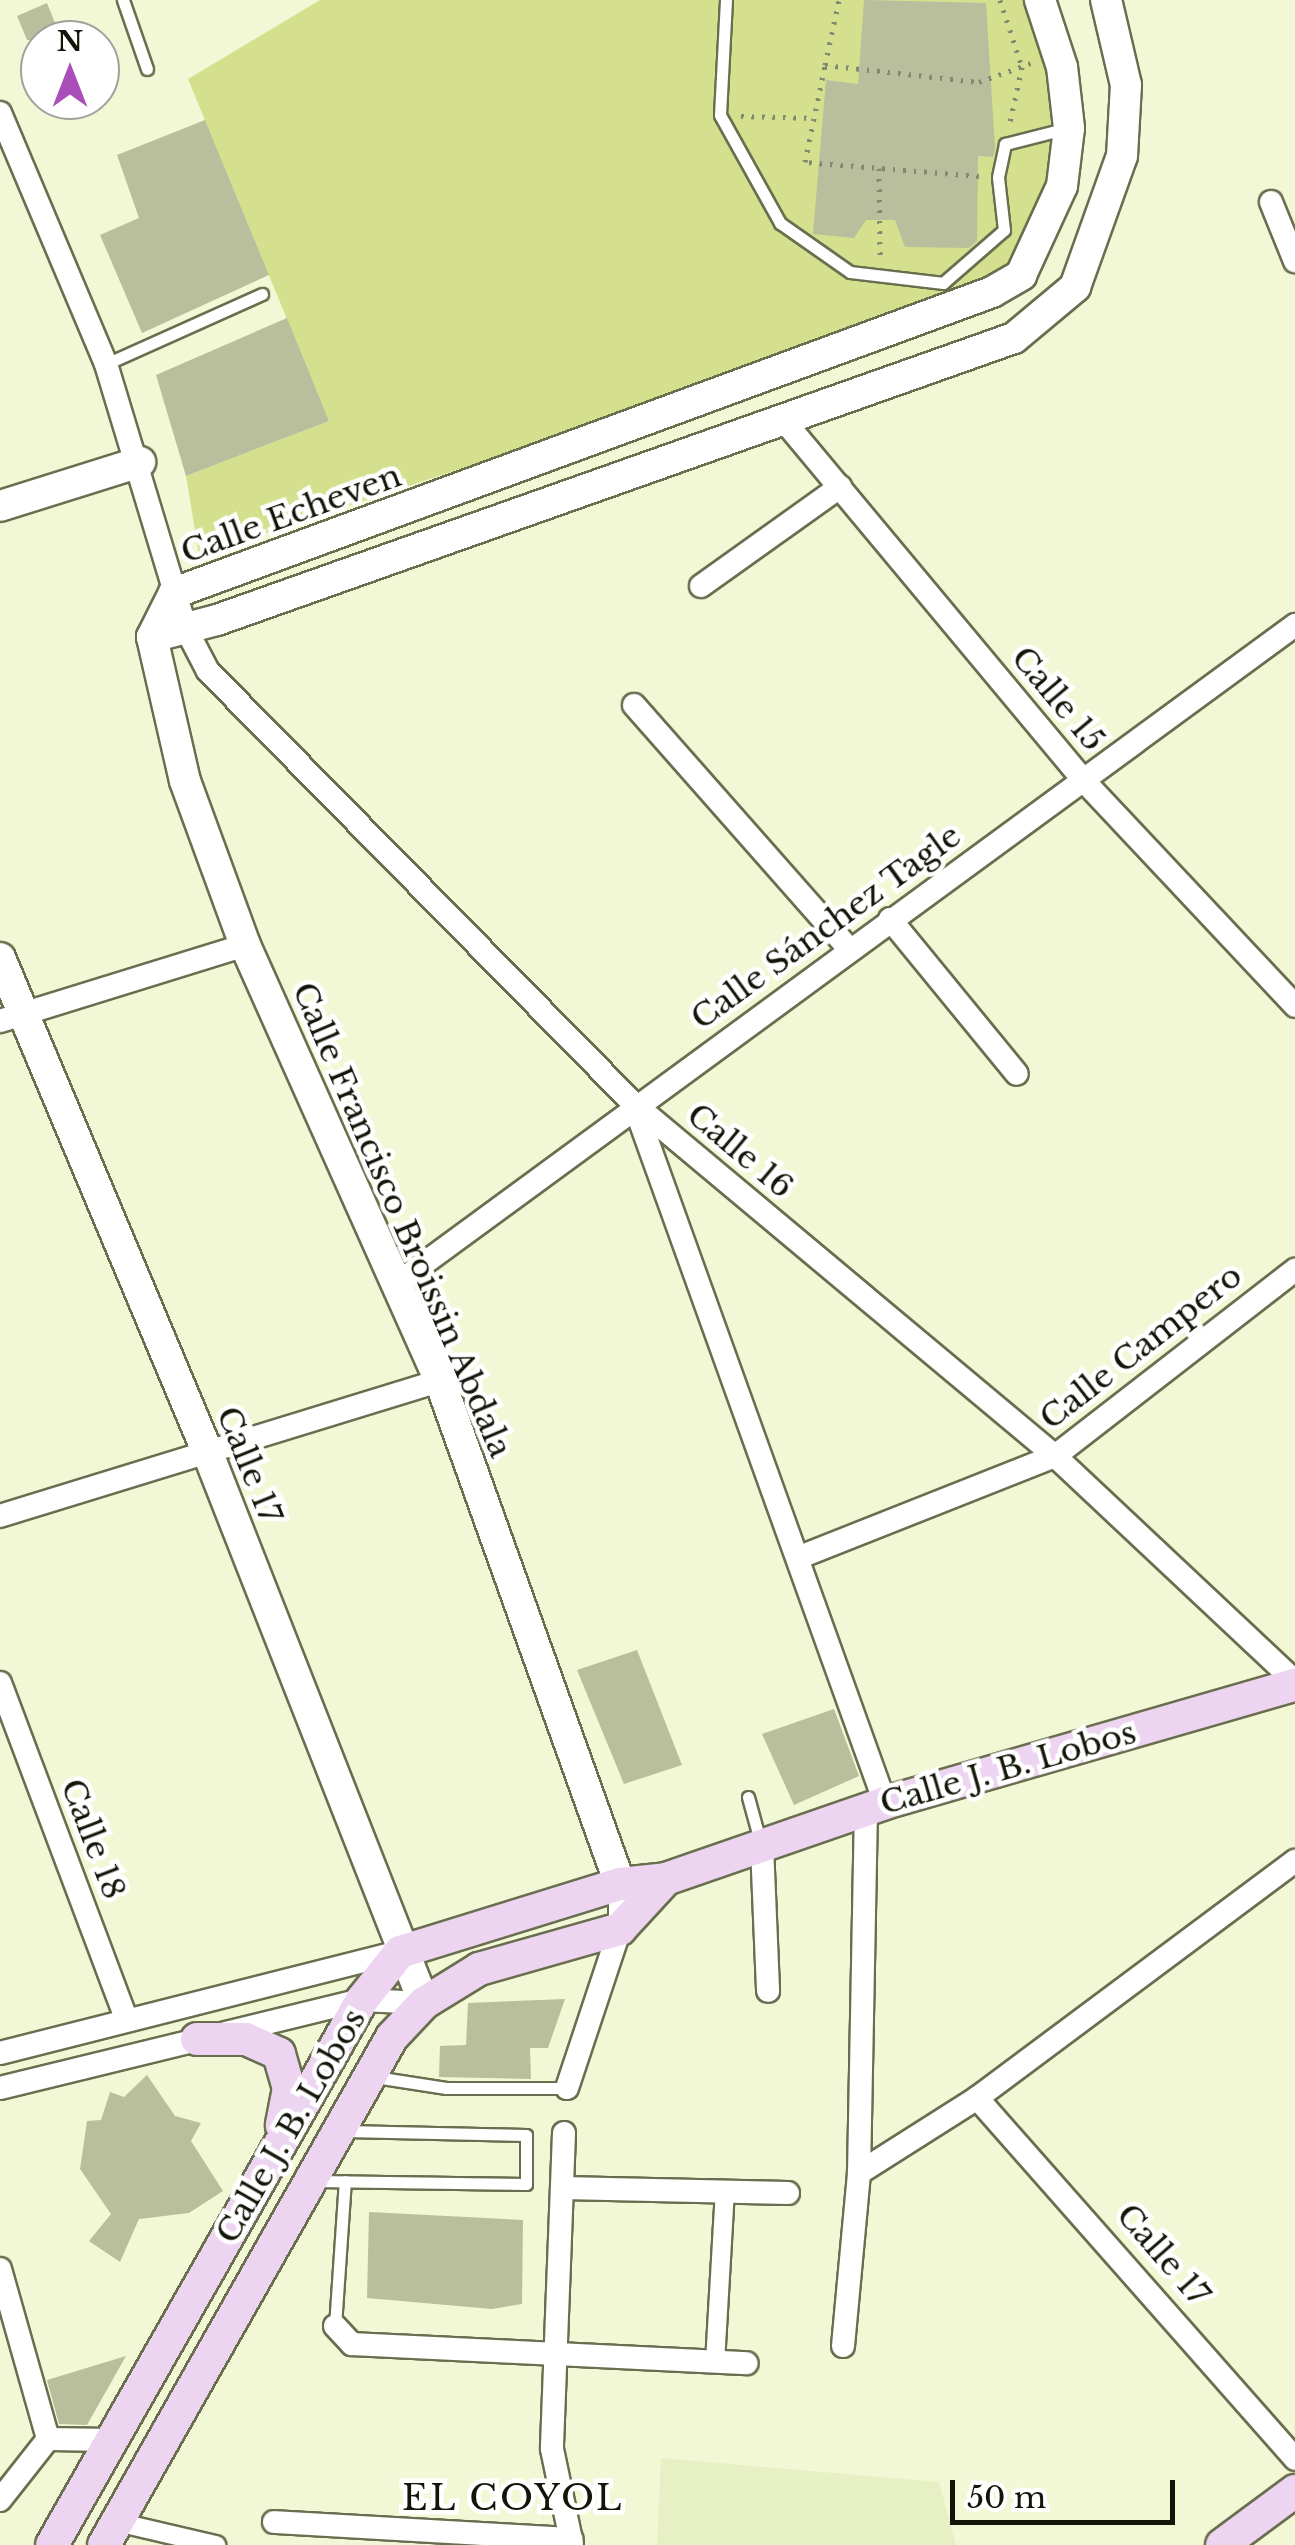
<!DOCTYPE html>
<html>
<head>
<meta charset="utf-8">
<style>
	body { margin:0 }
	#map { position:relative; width:1295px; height:2545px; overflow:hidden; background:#f2f8d5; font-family:"Libre Baskerville",serif }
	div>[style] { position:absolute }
	.built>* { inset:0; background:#e7efc4 }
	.green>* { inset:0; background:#d4e08e }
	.building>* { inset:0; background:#b9be9c }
	.path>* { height:5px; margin-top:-2.5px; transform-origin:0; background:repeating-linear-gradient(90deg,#848870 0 2.5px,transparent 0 10.5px) }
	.roads { filter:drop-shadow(2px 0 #696e4f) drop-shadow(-2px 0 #696e4f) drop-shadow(0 2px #696e4f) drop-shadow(0 -2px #696e4f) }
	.service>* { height:11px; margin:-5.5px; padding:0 5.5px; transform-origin:5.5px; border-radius:5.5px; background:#fff }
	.pedestrian>* { height:18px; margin:-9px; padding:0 9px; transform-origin:9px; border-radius:9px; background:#fff }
	.minor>* { height:22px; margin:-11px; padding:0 11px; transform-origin:11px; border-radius:11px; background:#fff }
	.tertiary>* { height:30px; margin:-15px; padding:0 15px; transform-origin:15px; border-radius:15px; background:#fff }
	.secondary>* { height:32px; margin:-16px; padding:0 16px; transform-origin:16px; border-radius:16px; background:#edd5f2 }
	span { translate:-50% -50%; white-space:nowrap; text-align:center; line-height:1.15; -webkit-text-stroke:9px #fff; paint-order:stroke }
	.street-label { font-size:32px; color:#131508 }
	.neighbourhood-label { font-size:35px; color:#131508; letter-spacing:2.5px }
	.north { position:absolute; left:20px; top:20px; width:100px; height:100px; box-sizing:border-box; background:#fff; border:2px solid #a1a19c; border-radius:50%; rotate:0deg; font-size:28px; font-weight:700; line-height:40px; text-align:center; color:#131508 }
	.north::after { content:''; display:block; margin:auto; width:35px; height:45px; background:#aa4fba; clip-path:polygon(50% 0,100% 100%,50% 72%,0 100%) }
	.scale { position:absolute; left:950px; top:2480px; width:225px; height:45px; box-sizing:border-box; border:5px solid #131508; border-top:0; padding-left:12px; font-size:30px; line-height:35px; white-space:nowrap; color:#131508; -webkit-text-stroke:8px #fff; paint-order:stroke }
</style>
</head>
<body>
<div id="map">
	<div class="built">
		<div style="clip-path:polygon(661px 2458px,939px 2482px,956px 2545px,657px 2545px)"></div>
	</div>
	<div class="green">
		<div style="clip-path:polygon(320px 0,1040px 0,1068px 128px,1021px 275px,937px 312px,199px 555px,186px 476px,329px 421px,188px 79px)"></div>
	</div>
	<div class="building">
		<div style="clip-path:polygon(864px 0,986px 3px,995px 148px,993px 157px,978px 156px,977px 241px,969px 248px,905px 247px,895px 220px,866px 220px,854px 238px,813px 234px,826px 80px,858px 84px)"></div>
		<div style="clip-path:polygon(47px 3px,62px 40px,27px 40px,17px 16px)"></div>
		<div style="clip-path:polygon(205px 120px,269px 275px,142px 333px,100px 235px,139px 218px,117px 155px)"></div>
		<div style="clip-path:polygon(287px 318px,329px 421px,186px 476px,156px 375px)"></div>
		<div style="clip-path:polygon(637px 1650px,682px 1765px,624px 1784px,577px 1670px)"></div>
		<div style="clip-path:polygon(834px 1709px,859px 1776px,794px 1805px,762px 1734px)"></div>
		<div style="clip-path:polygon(565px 1999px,548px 2048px,530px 2048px,531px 2079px,439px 2077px,440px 2046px,466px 2045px,468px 2003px)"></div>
		<div style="clip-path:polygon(147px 2075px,175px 2116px,201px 2123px,191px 2141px,223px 2191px,189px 2213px,139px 2219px,120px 2262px,89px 2241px,111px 2214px,80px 2169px,87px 2121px,101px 2120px,110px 2092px,124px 2097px)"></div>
		<div style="clip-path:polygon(369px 2212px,523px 2220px,522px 2304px,492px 2309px,367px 2298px)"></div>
		<div style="clip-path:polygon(126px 2356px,87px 2425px,59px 2424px,47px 2380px)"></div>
	</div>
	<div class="path">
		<div style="left:1000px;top:0;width:71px;rotate:71.8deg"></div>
		<div style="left:1022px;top:67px;width:56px;rotate:102.3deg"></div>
		<div style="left:825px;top:65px;width:66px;rotate:-77.8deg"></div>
		<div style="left:741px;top:116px;width:72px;rotate:1.6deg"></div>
		<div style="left:879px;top:168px;width:87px;rotate:89.3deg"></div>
		<div style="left:979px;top:176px;width:175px;rotate:-175.4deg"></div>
		<div style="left:805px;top:162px;width:99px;rotate:-78.3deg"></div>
		<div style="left:825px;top:65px;width:155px;rotate:6.3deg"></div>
		<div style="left:979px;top:82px;width:55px;rotate:-20.1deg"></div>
	</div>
	<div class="roads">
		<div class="service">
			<div style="left:123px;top:0;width:73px;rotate:70.8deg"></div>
			<div style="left:726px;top:0;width:115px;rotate:93deg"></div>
			<div style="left:720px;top:115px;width:124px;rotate:60.9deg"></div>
			<div style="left:780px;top:223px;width:85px;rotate:35deg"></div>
			<div style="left:850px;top:272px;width:94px;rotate:6.7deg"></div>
			<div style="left:943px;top:283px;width:81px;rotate:-41deg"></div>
			<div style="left:1004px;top:230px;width:53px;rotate:-96.5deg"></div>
			<div style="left:998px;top:177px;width:34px;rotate:-78deg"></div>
			<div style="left:1005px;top:144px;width:65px;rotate:-14.3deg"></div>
			<div style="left:106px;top:364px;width:171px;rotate:-24.2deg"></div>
			<div style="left:748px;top:1797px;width:46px;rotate:74.7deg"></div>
			<div style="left:375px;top:2077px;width:72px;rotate:8.8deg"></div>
			<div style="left:446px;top:2088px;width:121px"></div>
			<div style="left:316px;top:2181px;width:210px;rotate:0.8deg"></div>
			<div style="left:526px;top:2184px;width:49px;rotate:-90deg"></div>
			<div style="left:526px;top:2135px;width:181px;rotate:-178.7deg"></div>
			<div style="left:335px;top:2326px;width:145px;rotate:-86.1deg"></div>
		</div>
		<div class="pedestrian">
			<div style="left:715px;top:2363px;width:171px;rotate:-86.7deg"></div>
			<div style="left:117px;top:2522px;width:102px;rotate:13.1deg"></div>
		</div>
		<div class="minor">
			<div style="left:0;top:113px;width:272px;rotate:67.1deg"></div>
			<div style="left:106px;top:364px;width:277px;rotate:73.2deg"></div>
			<div style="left:186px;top:629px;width:47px;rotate:62.4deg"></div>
			<div style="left:208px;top:671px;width:607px;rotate:45.47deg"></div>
			<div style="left:634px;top:1104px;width:549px;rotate:39.9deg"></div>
			<div style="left:1055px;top:1456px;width:329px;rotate:43.2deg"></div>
			<div style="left:1271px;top:202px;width:64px;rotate:67.9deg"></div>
			<div style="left:785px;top:422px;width:469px;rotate:50.2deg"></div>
			<div style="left:1085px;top:782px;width:307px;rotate:46.8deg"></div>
			<div style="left:701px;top:586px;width:171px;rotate:-35.5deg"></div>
			<div style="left:634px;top:705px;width:325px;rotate:48.6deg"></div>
			<div style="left:890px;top:919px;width:200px;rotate:50.7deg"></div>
			<div style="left:0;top:1021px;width:257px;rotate:-17.2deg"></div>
			<div style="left:635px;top:1107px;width:740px;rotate:70.24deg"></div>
			<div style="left:396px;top:1284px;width:1115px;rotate:-36.24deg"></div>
			<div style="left:0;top:1516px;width:460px;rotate:-17.1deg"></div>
			<div style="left:800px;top:1557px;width:274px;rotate:-21.6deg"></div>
			<div style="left:1055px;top:1456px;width:304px;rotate:-37.8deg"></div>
			<div style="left:0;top:1683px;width:358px;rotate:69.4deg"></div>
			<div style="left:762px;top:1846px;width:145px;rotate:87.6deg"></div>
			<div style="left:0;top:2053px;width:413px;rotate:-14.2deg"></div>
			<div style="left:0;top:2088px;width:373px;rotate:-13.7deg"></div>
			<div style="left:362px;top:2000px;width:62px;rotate:2.8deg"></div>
			<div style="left:567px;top:2088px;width:168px;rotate:-71.6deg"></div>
			<div style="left:620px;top:1929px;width:45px;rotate:-90deg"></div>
			<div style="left:977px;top:2098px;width:481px;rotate:48.6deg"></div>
			<div style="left:564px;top:2133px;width:316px;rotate:92.2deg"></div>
			<div style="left:552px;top:2449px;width:98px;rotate:78.2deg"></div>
			<div style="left:859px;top:2173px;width:140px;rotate:-32.4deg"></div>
			<div style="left:977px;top:2098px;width:397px;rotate:-36.7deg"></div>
			<div style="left:563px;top:2188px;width:225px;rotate:1.3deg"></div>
			<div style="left:0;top:2269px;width:177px;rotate:74.2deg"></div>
			<div style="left:335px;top:2326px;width:25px;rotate:47deg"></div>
			<div style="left:352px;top:2344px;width:395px;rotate:2.8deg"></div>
			<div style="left:843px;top:2346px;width:174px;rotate:-84.7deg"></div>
			<div style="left:859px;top:2173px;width:363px;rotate:-88.9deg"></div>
			<div style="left:48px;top:2439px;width:64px;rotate:0.9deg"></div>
			<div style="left:0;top:2500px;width:78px;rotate:-51.8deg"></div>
			<div style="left:274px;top:2522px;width:298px;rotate:3.3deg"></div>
		</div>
		<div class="tertiary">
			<div style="left:0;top:506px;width:147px;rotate:-17.4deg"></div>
			<div style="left:152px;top:637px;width:148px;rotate:77.1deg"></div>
			<div style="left:185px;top:781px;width:175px;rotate:69.9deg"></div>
			<div style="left:245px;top:945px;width:478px;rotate:65.9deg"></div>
			<div style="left:440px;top:1381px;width:534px;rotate:70.31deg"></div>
			<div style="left:152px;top:637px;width:67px;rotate:-14.7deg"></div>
			<div style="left:217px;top:620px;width:845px;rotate:-19.49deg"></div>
			<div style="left:1014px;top:338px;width:80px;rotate:-39.9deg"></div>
			<div style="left:1075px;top:287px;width:139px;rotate:-70.3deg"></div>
			<div style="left:1122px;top:156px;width:71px;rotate:-86.8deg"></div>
			<div style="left:1126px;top:85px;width:87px;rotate:-103.2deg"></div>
			<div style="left:152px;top:637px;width:49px;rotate:-63.4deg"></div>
			<div style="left:174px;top:593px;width:872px;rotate:-20.2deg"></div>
			<div style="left:992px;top:292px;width:34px;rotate:-30deg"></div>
			<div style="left:1021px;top:275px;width:98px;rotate:-65.3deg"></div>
			<div style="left:1062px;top:186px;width:58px;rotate:-83.1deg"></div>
			<div style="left:1069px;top:128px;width:61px;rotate:-96.5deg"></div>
			<div style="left:1062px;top:67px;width:71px;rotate:-108.2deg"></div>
			<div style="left:0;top:958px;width:535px;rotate:67.22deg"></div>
			<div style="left:207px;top:1451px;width:593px;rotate:68.54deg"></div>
		</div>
		<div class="secondary">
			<div style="left:197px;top:2039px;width:49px"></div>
			<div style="left:246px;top:2039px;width:36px;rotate:24deg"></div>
			<div style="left:279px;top:2054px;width:35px;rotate:74deg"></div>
			<div style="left:289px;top:2088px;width:38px;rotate:101deg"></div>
			<div style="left:52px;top:2545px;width:627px;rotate:-60.37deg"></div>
			<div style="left:362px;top:2000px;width:61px;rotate:-51.6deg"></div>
			<div style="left:400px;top:1952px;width:230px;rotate:-17.2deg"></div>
			<div style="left:620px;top:1884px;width:46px;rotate:-6.2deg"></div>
			<div style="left:666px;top:1879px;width:232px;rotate:-19.1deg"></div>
			<div style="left:885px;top:1803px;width:427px;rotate:-16.1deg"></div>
			<div style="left:104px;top:2545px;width:584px;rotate:-60.45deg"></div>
			<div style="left:392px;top:2037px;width:47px;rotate:-46.7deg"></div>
			<div style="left:424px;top:2003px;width:65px;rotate:-31.7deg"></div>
			<div style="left:479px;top:1969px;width:147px;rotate:-15.8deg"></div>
			<div style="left:620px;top:1929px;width:68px;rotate:-47.4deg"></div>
			<div style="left:1222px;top:2545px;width:91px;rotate:-36.5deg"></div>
		</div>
	</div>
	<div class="street-label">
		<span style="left:291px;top:514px;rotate:-20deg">Calle Echeven</span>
		<span style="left:1058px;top:699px;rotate:50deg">Calle 15</span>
		<span style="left:826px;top:927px;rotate:-36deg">Calle Sánchez Tagle</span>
		<span style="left:740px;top:1151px;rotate:40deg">Calle 16</span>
		<span style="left:402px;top:1220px;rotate:67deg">Calle Francisco Broissin Abdala</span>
		<span style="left:1141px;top:1347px;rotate:-38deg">Calle Campero</span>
		<span style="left:249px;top:1465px;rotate:68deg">Calle 17</span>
		<span style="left:1008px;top:1768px;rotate:-16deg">Calle J. B. Lobos</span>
		<span style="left:93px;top:1839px;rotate:69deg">Calle 18</span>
		<span style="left:291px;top:2126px;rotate:-60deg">Calle J. B. Lobos</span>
		<span style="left:1163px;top:2255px;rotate:49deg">Calle 17</span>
	</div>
	<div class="neighbourhood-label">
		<span style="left:513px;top:2498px">EL COYOL</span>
	</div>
	<div class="north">N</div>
	<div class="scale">50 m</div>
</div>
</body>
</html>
